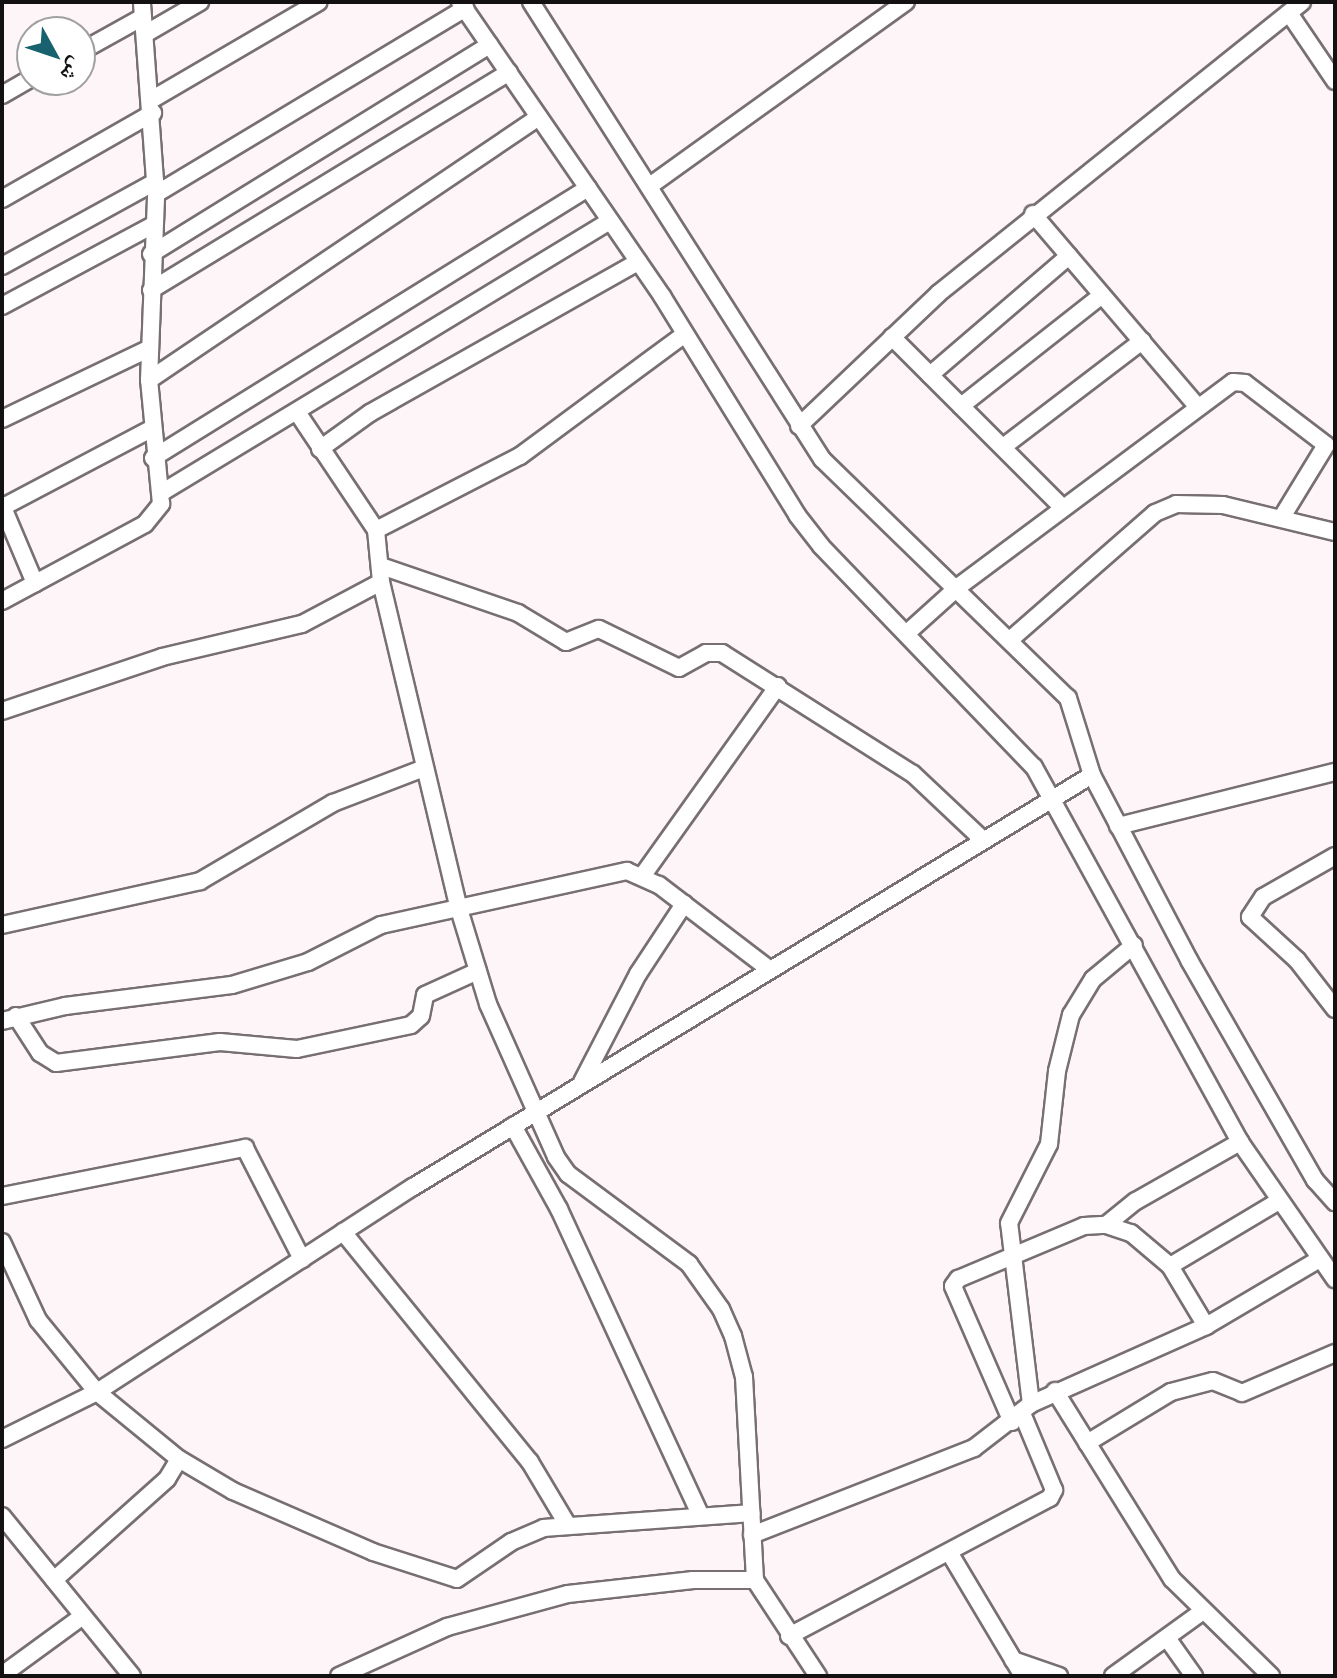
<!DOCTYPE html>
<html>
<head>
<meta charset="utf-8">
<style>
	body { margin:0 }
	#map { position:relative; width:1337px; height:1678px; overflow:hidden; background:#fef5f8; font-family:"Space Grotesk","Noto Naskh Arabic",sans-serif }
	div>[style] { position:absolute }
	.roads { filter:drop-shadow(2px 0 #776f72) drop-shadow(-2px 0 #776f72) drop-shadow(0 2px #776f72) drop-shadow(0 -2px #776f72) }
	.minor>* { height:16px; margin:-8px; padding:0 8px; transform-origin:8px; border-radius:8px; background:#fff }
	span { translate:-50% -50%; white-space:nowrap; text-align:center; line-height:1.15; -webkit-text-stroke:7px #fff; paint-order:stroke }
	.frame { position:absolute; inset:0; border:4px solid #141112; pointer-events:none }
	.north { position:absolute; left:16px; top:16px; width:80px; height:80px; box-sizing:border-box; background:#fff; border:2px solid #a1a0a0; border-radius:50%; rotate:130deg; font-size:22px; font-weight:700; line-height:32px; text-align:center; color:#141112 }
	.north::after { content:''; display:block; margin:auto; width:28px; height:36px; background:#17626e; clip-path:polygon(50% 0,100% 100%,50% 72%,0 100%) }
</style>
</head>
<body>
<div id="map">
	<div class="roads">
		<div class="minor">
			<div style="left:460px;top:2px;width:357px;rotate:55.5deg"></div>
			<div style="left:662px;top:296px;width:257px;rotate:58.3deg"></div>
			<div style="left:797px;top:515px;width:39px;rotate:52deg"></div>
			<div style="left:821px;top:546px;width:307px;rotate:46.1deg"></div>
			<div style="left:1034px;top:767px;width:428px;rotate:61.2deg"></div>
			<div style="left:1240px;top:1142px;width:167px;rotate:55.3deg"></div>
			<div style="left:531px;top:2px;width:542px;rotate:57.51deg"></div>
			<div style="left:822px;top:459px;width:343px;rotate:44.2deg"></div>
			<div style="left:1068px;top:698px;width:81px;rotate:72.7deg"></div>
			<div style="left:1092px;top:775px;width:209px;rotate:62.3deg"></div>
			<div style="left:1189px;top:960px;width:254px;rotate:60.2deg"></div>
			<div style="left:1315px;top:1180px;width:30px;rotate:48deg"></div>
			<div style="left:1289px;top:13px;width:82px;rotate:55.9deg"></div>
			<div style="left:145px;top:34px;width:64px;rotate:-30.2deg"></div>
			<div style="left:80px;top:52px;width:72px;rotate:-29.1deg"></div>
			<div style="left:2px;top:95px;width:34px;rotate:-30deg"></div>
			<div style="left:151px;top:100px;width:194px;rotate:-30.3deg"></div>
			<div style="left:651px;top:185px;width:314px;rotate:-35.7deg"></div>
			<div style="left:156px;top:194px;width:361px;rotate:-31deg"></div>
			<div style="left:2px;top:199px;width:174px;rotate:-29.7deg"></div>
			<div style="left:1033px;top:214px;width:253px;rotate:49.5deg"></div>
			<div style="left:151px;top:254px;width:398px;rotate:-31.7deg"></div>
			<div style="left:2px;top:266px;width:175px;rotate:-28.8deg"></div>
			<div style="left:151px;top:290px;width:419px;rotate:-31.3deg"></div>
			<div style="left:2px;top:306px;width:171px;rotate:-28.2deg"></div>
			<div style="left:892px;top:337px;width:242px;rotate:45deg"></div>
			<div style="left:930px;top:375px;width:183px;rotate:-40.6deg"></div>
			<div style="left:149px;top:380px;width:470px;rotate:-34deg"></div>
			<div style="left:961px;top:406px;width:179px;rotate:-38.2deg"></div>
			<div style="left:297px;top:412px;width:142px;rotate:56.2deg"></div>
			<div style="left:376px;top:530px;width:52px;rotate:84.5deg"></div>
			<div style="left:381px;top:582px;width:336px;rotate:76.6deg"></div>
			<div style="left:459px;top:909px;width:99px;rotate:73deg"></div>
			<div style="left:488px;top:1004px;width:167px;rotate:66deg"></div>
			<div style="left:556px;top:1157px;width:21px;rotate:55deg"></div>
			<div style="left:568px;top:1174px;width:151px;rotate:36.6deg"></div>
			<div style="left:689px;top:1264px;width:55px;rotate:54.6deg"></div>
			<div style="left:721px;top:1309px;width:30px;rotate:66deg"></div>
			<div style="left:733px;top:1336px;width:42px;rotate:75deg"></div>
			<div style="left:744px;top:1377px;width:203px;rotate:86.9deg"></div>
			<div style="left:755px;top:1580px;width:115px;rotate:56.7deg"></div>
			<div style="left:2px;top:419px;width:162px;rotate:-25.6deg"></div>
			<div style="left:799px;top:426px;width:193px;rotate:-43.5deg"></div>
			<div style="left:939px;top:293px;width:465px;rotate:-38.7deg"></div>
			<div style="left:1003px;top:447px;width:175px;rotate:-37.3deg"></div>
			<div style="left:320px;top:449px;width:62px;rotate:-35.8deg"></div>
			<div style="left:370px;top:413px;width:308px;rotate:-29.4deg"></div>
			<div style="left:153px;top:458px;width:512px;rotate:-31.83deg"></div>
			<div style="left:161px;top:493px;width:525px;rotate:-31.21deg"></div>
			<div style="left:2px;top:505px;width:85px;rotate:67.1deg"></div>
			<div style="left:3px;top:507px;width:167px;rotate:-27.8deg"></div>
			<div style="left:376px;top:530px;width:162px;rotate:-27.2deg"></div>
			<div style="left:520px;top:456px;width:205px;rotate:-36.5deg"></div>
			<div style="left:381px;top:566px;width:145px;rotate:18.9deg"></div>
			<div style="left:518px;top:613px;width:56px;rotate:31.1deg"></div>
			<div style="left:566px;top:642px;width:35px;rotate:-22deg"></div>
			<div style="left:599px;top:629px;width:89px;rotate:26deg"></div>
			<div style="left:679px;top:668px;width:31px;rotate:-29deg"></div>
			<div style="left:706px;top:653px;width:16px"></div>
			<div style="left:722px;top:653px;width:226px;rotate:32.4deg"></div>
			<div style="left:913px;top:774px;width:95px;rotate:43.3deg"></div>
			<div style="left:2px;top:601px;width:162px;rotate:-28.3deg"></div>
			<div style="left:145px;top:524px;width:26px;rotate:-51deg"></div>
			<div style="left:161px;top:504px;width:125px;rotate:-95.5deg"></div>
			<div style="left:149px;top:380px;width:186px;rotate:-87.8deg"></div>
			<div style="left:156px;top:194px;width:193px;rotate:-94.2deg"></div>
			<div style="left:907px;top:633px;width:69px;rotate:-42deg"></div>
			<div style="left:958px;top:587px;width:343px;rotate:-36.7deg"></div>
			<div style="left:1233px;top:382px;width:12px;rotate:5deg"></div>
			<div style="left:1245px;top:383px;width:102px;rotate:37.4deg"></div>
			<div style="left:1326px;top:445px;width:84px;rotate:121.4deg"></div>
			<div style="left:1011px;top:639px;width:191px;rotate:-41.2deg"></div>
			<div style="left:1155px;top:513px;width:23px;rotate:-23deg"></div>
			<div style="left:1176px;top:504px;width:47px;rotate:1.2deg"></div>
			<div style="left:1223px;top:505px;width:115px;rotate:13.6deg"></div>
			<div style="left:2px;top:711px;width:169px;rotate:-18.6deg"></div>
			<div style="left:162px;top:657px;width:144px;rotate:-13.3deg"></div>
			<div style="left:302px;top:624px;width:89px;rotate:-28deg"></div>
			<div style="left:1118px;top:826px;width:224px;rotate:-14deg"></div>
			<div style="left:1335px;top:856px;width:83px;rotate:150.3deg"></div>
			<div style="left:1263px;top:897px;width:24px;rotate:123deg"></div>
			<div style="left:1250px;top:917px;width:64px;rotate:42.5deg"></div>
			<div style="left:1297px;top:960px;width:62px;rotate:52.2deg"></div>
			<div style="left:643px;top:875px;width:232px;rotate:-54.5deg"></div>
			<div style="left:2px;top:925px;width:203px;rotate:-12.5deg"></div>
			<div style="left:200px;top:881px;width:154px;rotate:-30.4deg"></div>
			<div style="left:333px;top:803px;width:97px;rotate:-21deg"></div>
			<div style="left:16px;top:1016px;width:44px;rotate:57deg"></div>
			<div style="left:40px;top:1053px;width:19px;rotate:32deg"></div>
			<div style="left:56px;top:1063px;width:165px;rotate:-7.3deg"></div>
			<div style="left:220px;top:1042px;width:77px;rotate:5.2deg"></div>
			<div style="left:297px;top:1049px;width:116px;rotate:-11.9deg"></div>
			<div style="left:411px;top:1025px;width:13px;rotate:-42deg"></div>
			<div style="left:421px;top:1016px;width:21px;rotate:-79deg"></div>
			<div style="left:425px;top:995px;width:58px;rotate:-24.4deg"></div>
			<div style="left:2px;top:1021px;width:65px;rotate:-13.4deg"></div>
			<div style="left:65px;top:1006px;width:168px;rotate:-7.2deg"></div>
			<div style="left:232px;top:985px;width:79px;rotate:-16.8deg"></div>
			<div style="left:308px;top:962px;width:82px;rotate:-26.9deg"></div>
			<div style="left:381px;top:925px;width:252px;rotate:-12.4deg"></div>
			<div style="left:627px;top:871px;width:35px;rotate:24deg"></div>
			<div style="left:659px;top:885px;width:138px;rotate:37.4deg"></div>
			<div style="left:582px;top:1082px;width:122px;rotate:-62.6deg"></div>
			<div style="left:638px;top:974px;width:84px;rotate:-56.7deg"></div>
			<div style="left:513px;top:1126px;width:95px;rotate:61deg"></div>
			<div style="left:559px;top:1209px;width:338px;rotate:65.2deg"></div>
			<div style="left:2px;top:1196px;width:248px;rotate:-11.2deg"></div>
			<div style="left:245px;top:1148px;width:125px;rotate:62.8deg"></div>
			<div style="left:1106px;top:1225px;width:38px;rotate:-39deg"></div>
			<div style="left:1136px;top:1201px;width:120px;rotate:-29.6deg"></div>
			<div style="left:343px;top:1232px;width:296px;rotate:50.9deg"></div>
			<div style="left:530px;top:1462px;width:72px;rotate:59.2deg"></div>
			<div style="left:2px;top:1242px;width:86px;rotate:65.2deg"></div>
			<div style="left:38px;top:1320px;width:93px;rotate:50.7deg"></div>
			<div style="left:97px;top:1392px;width:106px;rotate:39.3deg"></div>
			<div style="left:179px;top:1459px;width:63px;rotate:30.7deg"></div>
			<div style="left:233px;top:1491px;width:153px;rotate:23.5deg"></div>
			<div style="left:373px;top:1552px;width:88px;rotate:17.8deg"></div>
			<div style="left:457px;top:1579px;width:65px;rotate:-34.4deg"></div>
			<div style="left:511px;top:1542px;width:36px;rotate:-23deg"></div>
			<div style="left:544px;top:1528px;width:208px;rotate:-4.1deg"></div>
			<div style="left:1170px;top:1266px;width:127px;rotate:-30.8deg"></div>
			<div style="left:1055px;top:1391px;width:221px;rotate:58.1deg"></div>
			<div style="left:1172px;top:1579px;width:139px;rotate:44.4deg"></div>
			<div style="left:1031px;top:1404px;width:182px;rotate:-96.9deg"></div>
			<div style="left:1009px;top:1223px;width:89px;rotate:-63.1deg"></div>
			<div style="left:1049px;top:1144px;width:73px;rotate:-83.7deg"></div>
			<div style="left:1057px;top:1071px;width:58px;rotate:-76deg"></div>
			<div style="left:1071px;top:1015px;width:42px;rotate:-58.6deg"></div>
			<div style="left:1093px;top:979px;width:53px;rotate:-39.7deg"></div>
			<div style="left:1012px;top:1422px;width:148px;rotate:-113.5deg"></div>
			<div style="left:953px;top:1286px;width:9px;rotate:-54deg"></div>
			<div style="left:958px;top:1279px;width:137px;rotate:-22.8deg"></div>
			<div style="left:1084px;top:1226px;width:22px;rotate:-3deg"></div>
			<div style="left:1106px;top:1225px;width:26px;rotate:18deg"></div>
			<div style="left:1131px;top:1233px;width:51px;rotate:40.2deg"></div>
			<div style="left:1170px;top:1266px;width:70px;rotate:59deg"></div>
			<div style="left:2px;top:1439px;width:106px;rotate:-26.3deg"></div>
			<div style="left:97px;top:1392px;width:377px;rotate:-33deg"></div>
			<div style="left:413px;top:1187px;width:794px;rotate:-31.25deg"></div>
			<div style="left:1087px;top:1443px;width:98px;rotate:-31.3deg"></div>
			<div style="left:1171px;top:1392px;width:43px;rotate:-14.7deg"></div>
			<div style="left:1213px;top:1381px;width:31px;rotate:22deg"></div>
			<div style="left:1242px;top:1393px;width:101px;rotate:-23.3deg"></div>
			<div style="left:2px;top:1516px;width:206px;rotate:50.9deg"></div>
			<div style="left:752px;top:1535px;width:238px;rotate:-21.4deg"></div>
			<div style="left:974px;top:1448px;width:72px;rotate:-37.7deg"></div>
			<div style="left:1031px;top:1404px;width:192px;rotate:-24deg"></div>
			<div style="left:1206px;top:1326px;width:130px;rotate:-30.5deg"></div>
			<div style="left:949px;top:1552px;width:144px;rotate:59.2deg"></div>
			<div style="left:54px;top:1580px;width:152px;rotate:-41.8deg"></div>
			<div style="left:167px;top:1479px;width:23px;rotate:-59deg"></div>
			<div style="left:789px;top:1636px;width:295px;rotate:-27.9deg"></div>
			<div style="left:1050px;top:1498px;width:9px;rotate:-63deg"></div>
			<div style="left:1054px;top:1490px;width:83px;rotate:-112.6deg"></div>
			<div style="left:1167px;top:1638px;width:47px;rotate:54.6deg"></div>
			<div style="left:1013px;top:1660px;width:49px;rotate:19.2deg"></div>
			<div style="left:2px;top:1675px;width:100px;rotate:-36.1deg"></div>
			<div style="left:339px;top:1676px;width:119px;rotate:-24.4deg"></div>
			<div style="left:447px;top:1627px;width:125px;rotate:-15.3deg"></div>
			<div style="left:568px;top:1594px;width:126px;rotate:-6.4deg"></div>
			<div style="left:693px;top:1580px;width:62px"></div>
			<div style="left:1113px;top:1676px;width:111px;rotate:-35.8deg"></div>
		</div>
	</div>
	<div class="frame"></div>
	<div class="north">ش</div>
</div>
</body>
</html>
